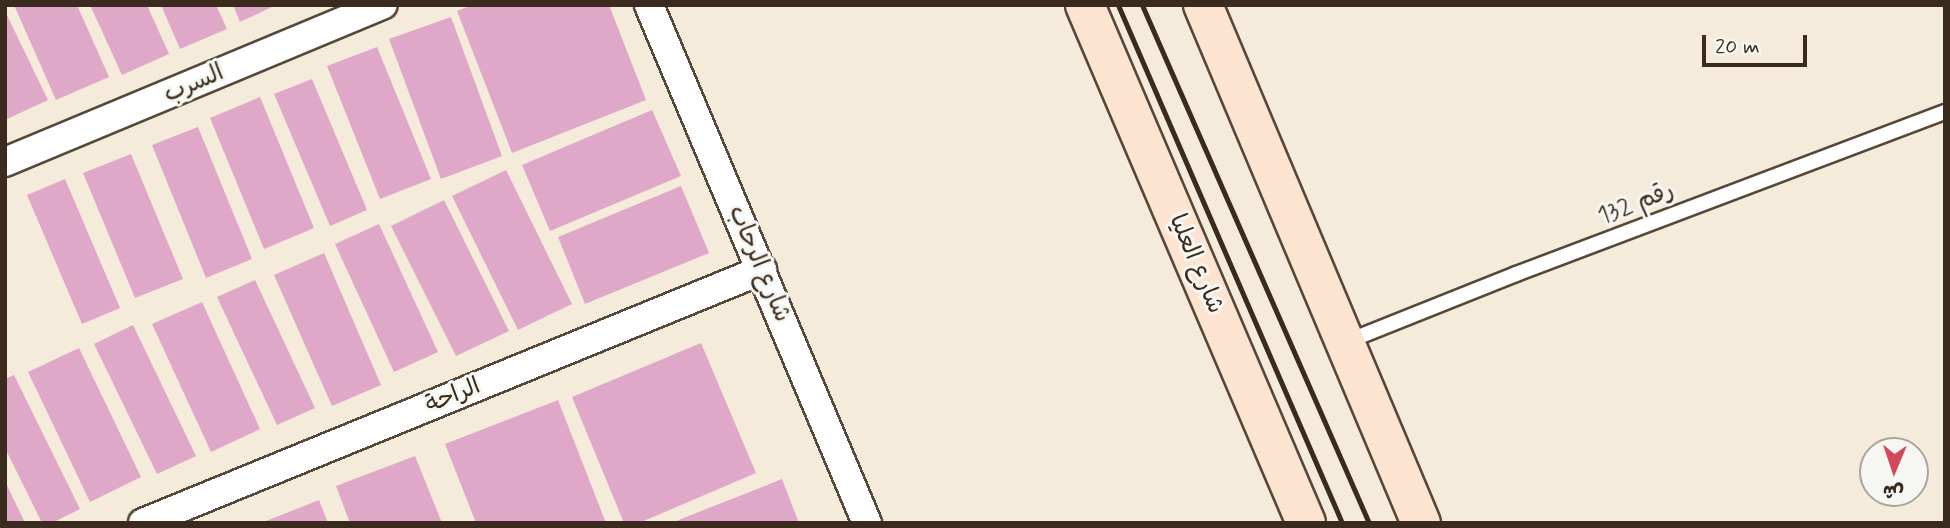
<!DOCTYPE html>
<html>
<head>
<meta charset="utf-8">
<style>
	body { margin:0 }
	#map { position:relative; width:1950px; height:528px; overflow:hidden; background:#f4ebdb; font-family:Mynerve,"Playpen Sans Arabic",sans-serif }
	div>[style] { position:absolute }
	.building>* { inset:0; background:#e0a8c8 }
	.roads { filter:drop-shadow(2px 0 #57473a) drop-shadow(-2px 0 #57473a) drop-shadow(0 2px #57473a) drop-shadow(0 -2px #57473a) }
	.lane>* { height:14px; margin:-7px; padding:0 7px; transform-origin:7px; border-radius:7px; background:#fff }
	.street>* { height:28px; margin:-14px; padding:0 14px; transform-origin:14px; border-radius:14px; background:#fff }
	.secondary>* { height:38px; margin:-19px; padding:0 19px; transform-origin:19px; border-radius:19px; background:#fde4d1 }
	.rail>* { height:5px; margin:-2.5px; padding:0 2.5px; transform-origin:2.5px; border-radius:2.5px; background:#3b2a1e }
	span { translate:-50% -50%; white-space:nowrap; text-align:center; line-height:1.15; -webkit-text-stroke:6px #f6f6f2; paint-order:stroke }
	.street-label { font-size:24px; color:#3b2a1e }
	.frame { position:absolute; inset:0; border:7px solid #3b2a1e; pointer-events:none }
	.north { position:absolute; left:1859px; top:437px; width:70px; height:70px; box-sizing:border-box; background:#f6f6f2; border:2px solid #aba49d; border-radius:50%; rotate:182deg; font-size:19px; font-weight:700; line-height:28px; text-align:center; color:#3b2a1e }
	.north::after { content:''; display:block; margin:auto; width:24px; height:32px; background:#d1495b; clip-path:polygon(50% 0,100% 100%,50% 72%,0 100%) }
	.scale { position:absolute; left:1702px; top:35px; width:105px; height:32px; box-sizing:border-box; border:4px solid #3b2a1e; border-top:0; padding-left:9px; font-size:21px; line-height:24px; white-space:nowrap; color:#3b2a1e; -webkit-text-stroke:5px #f6f6f2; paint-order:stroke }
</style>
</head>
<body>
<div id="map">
	<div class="building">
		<div style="clip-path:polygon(14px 5px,77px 5px,109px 77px,56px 100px)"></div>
		<div style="clip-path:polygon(90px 5px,147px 5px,169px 54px,122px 75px)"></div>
		<div style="clip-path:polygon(161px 5px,216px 5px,227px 29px,180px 49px)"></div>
		<div style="clip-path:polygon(233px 5px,276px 5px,240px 22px)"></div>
		<div style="clip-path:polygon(472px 5px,609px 5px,646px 100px,512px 153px,457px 11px)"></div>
		<div style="clip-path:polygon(5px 11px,48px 100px,5px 120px)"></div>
		<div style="clip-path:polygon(451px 17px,502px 156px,441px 179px,389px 39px)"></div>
		<div style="clip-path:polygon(377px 47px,431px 179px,380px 199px,327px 66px)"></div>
		<div style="clip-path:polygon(312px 79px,367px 210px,330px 226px,274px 94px)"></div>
		<div style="clip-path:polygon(260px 97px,314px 228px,264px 249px,210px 118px)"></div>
		<div style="clip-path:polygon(652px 110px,681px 176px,550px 231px,522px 165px)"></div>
		<div style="clip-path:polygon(198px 127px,252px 259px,206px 278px,152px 145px)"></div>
		<div style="clip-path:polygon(131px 154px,183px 279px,135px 298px,83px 173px)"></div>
		<div style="clip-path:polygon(506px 170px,572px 304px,518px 330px,452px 196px)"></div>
		<div style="clip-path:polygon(65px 179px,120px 308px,82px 324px,27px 195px)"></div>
		<div style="clip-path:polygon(681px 186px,709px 253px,585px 304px,558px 237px)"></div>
		<div style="clip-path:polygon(444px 200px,509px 331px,456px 356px,391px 226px)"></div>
		<div style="clip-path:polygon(379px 224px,438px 352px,394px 372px,335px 244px)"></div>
		<div style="clip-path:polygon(324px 253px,381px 385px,332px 406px,274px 275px)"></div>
		<div style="clip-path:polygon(255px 280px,315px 408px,277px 425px,217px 297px)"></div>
		<div style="clip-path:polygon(202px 302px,260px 429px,211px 452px,152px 324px)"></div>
		<div style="clip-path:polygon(133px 325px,196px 456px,157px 474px,94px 344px)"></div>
		<div style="clip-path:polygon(701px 343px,756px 473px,639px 523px,624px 523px,572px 397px)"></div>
		<div style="clip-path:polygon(79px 348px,141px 477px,90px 502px,28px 372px)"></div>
		<div style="clip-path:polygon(14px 375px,80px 509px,52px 523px,42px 523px,5px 448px,5px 379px)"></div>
		<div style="clip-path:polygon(558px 400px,606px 523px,476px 523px,445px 444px)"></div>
		<div style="clip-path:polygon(415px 456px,442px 523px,350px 523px,336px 486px)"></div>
		<div style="clip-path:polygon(782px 479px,799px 523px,671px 523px)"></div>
		<div style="clip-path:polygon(5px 481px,25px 523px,5px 523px)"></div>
		<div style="clip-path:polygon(319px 500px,328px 523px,261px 523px)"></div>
	</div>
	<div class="roads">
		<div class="lane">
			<div style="left:1346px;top:342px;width:183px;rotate:-21.8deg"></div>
			<div style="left:1516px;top:274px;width:459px;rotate:-20.7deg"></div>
		</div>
		<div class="street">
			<div style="left:649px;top:5px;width:562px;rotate:67.18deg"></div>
			<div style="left:5px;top:162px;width:409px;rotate:-22.6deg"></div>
			<div style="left:143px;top:523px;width:669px;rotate:-22.23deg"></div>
		</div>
		<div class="secondary">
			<div style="left:1085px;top:5px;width:563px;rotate:66.89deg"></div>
			<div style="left:1203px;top:5px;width:562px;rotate:67.18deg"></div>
		</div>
	</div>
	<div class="rail">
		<div style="left:1118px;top:5px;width:564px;rotate:66.61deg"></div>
		<div style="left:1142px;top:5px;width:566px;rotate:66.34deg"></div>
	</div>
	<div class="street-label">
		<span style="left:194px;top:84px;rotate:-23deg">السرب</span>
		<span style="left:1636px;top:204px;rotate:-21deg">رقم 132</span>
		<span style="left:759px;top:264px;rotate:67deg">شارع الرحاب</span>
		<span style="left:1196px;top:264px;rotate:67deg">شارع العليا</span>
		<span style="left:453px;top:396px;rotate:-22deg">الراحة</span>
	</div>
	<div class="frame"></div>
	<div class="north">ش</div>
	<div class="scale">20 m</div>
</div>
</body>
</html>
